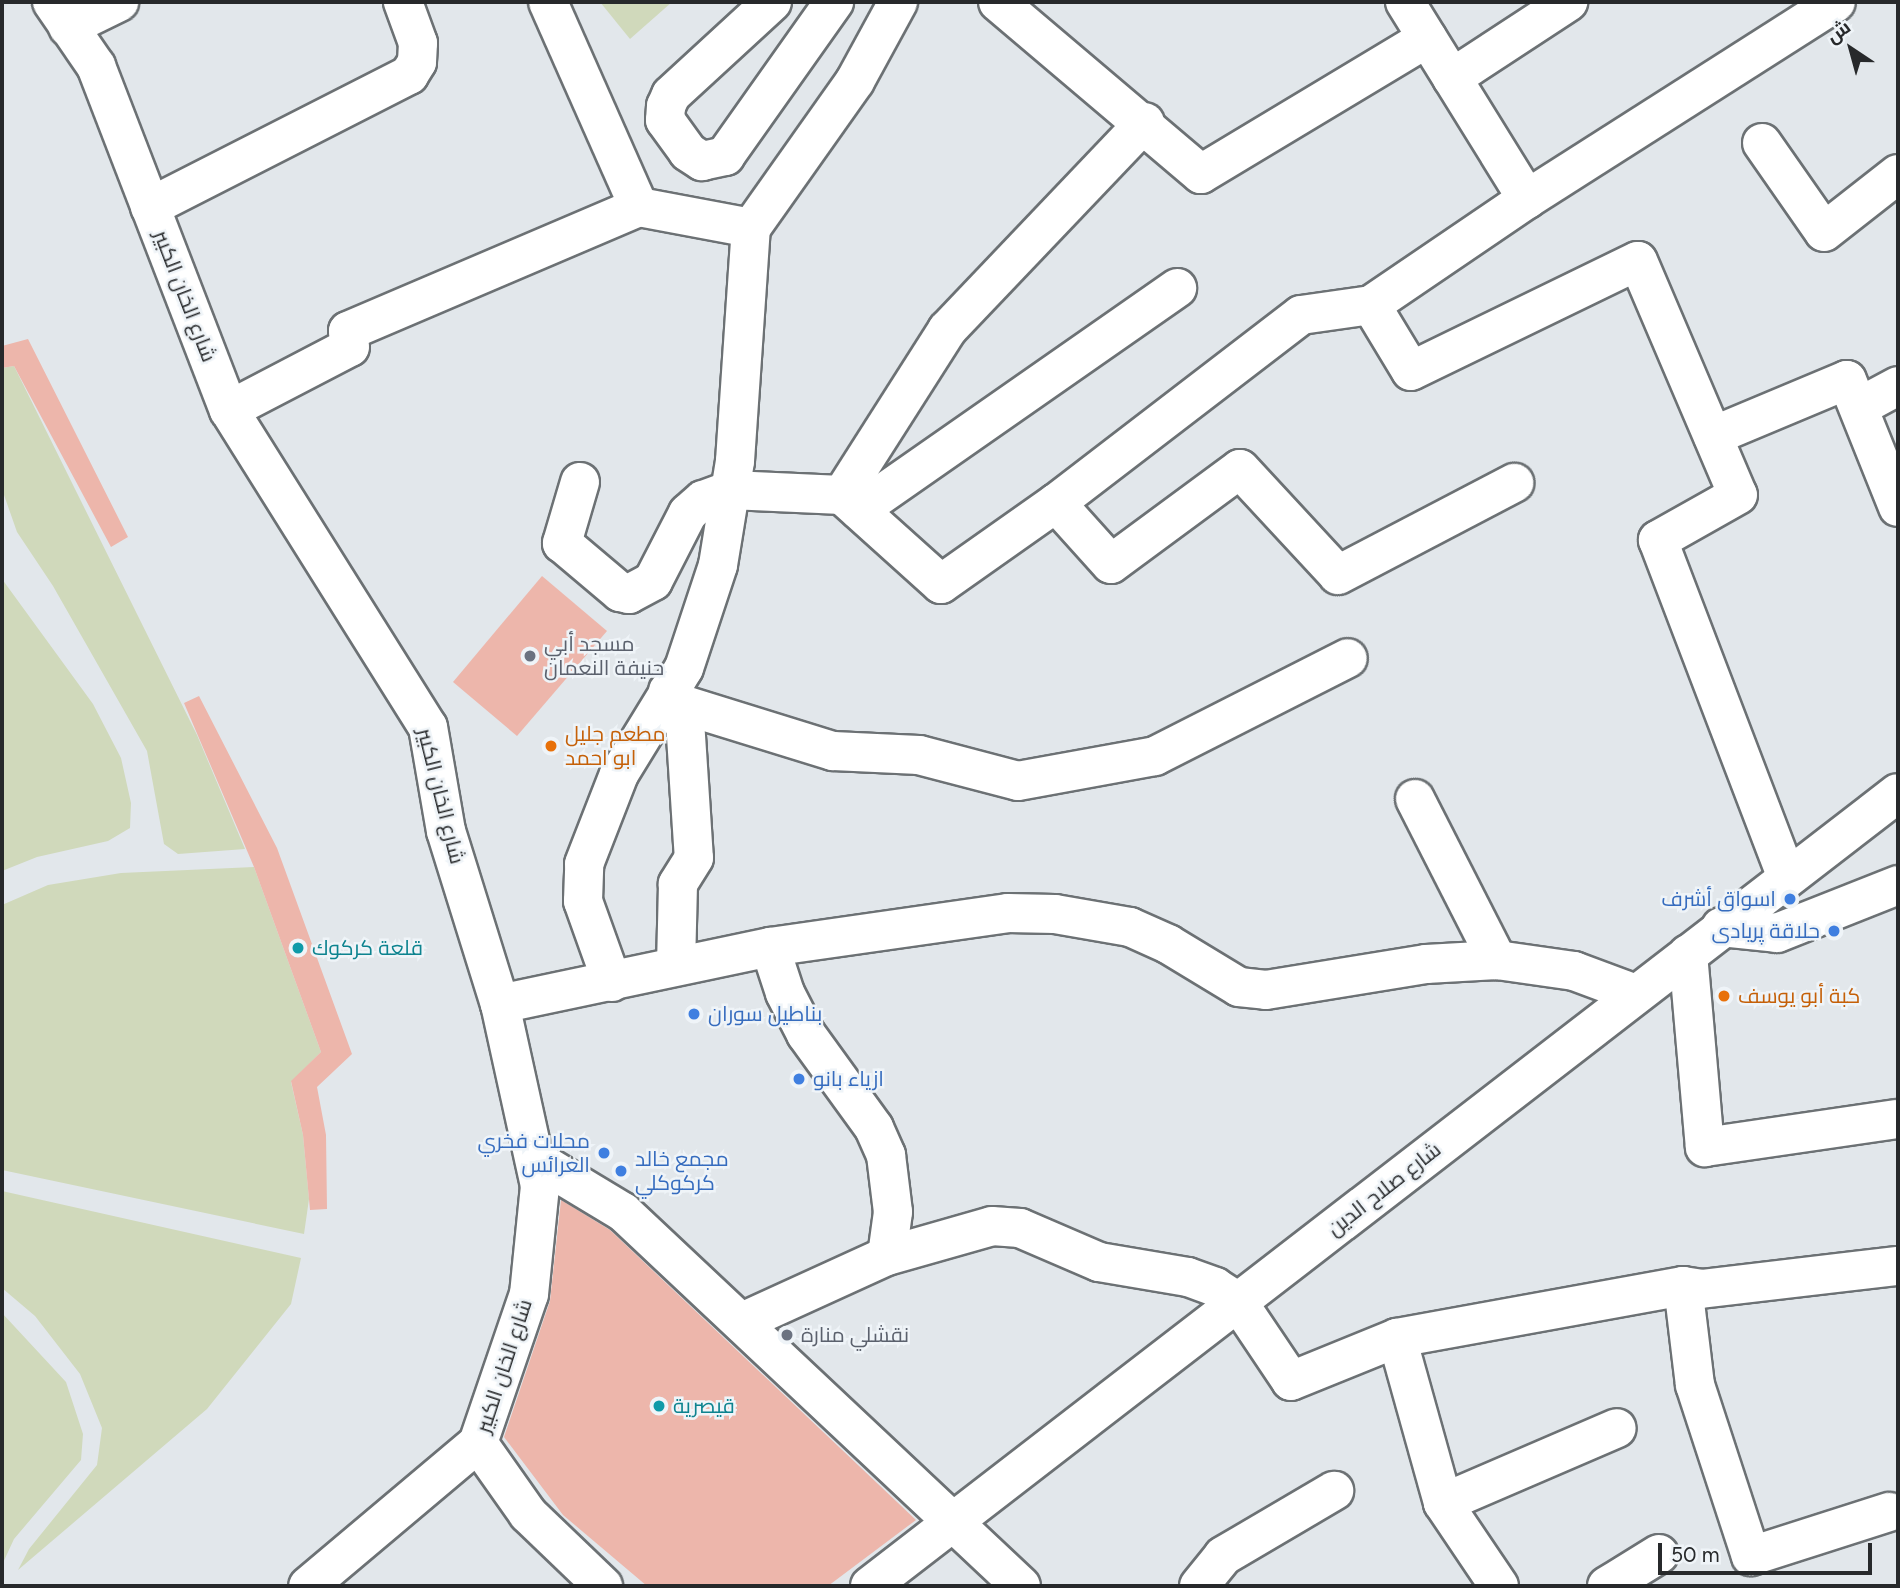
<!DOCTYPE html>
<html>
<head>
<meta charset="utf-8">
<style>
	body { margin:0 }
	#map { position:relative; width:1900px; height:1588px; overflow:hidden; background:#e2e7eb; font-family:Figtree,Cairo,sans-serif }
	div>[style] { position:absolute }
	.green>* { inset:0; background:#d0d9bb }
	.building>* { inset:0; background:#edb6ab }
	.roads { filter:drop-shadow(2px 0 #6c7174) drop-shadow(-2px 0 #6c7174) drop-shadow(0 2px #6c7174) drop-shadow(0 -2px #6c7174) }
	.minor>* { height:38px; margin:-19px; padding:0 19px; transform-origin:19px; border-radius:19px; background:#fff }
	.dots>* { width:19px; height:19px; translate:-50% -50%; box-sizing:border-box; border:4px solid #eff4f8; border-radius:50% }
	span { translate:-50% -50%; white-space:nowrap; text-align:center; line-height:1.15; -webkit-text-stroke:5px #eff4f8; paint-order:stroke }
	.street-label { font-size:21px; color:#27292b }
	.worship-label { font-size:21px; color:#5b616d }
	.left { translate:0 -50%; text-align:left }
	.food-label { font-size:21px; color:#c56008 }
	.shop-label { font-size:21px; color:#366cbe }
	.right { translate:-100% -50%; text-align:right }
	.culture-label { font-size:21px; color:#0d838f }
	.frame { position:absolute; inset:0; border:4px solid #27292b; pointer-events:none }
	.north { position:absolute; left:1816px; top:14px; width:70px; height:70px; -webkit-text-stroke:5px #eff4f8; paint-order:stroke; rotate:324deg; font-size:19px; font-weight:700; line-height:28px; text-align:center; color:#27292b }
	.north::after { content:''; display:block; margin:auto; width:24px; height:32px; background:#27292b; clip-path:polygon(50% 0,100% 100%,50% 72%,0 100%) }
	.scale { position:absolute; left:1658px; top:1543px; width:214px; height:32px; box-sizing:border-box; border:4px solid #27292b; border-top:0; padding-left:9px; font-size:21px; line-height:24px; white-space:nowrap; color:#27292b; -webkit-text-stroke:5px #eff4f8; paint-order:stroke }
</style>
</head>
<body>
<div id="map">
	<div class="green">
		<div style="clip-path:polygon(600px 2px,672px 2px,630px 39px)"></div>
		<div style="clip-path:polygon(14px 366px,197px 735px,245px 849px,178px 854px,164px 844px,147px 751px,53px 586px,17px 532px,4px 495px,2px 368px)"></div>
		<div style="clip-path:polygon(2px 579px,93px 704px,121px 758px,131px 803px,130px 828px,108px 841px,37px 857px,2px 871px)"></div>
		<div style="clip-path:polygon(254px 867px,321px 1052px,291px 1082px,303px 1135px,309px 1199px,304px 1234px,2px 1170px,2px 905px,48px 885px,121px 873px)"></div>
		<div style="clip-path:polygon(2px 1191px,301px 1258px,291px 1304px,207px 1409px,18px 1570px,29px 1549px,97px 1465px,102px 1428px,80px 1374px,35px 1316px,2px 1288px)"></div>
		<div style="clip-path:polygon(2px 1313px,66px 1382px,83px 1434px,81px 1460px,14px 1539px,2px 1565px,2px 1579px)"></div>
	</div>
	<div class="building">
		<div style="clip-path:polygon(28px 339px,128px 537px,111px 547px,14px 366px,2px 368px,2px 346px)"></div>
		<div style="clip-path:polygon(542px 576px,607px 631px,517px 736px,453px 682px)"></div>
		<div style="clip-path:polygon(199px 696px,277px 848px,352px 1054px,317px 1087px,326px 1135px,327px 1209px,310px 1210px,303px 1135px,291px 1081px,321px 1052px,254px 867px,184px 703px)"></div>
		<div style="clip-path:polygon(561px 1200px,610px 1230px,916px 1520px,828px 1586px,647px 1586px,563px 1515px,504px 1437px,550px 1301px)"></div>
	</div>
	<div class="roads">
		<div class="minor">
			<div style="left:52px;top:2px;width:78px;rotate:55.5deg"></div>
			<div style="left:96px;top:66px;width:369px;rotate:68.9deg"></div>
			<div style="left:229px;top:410px;width:374px;rotate:57.9deg"></div>
			<div style="left:428px;top:727px;width:106px;rotate:80.2deg"></div>
			<div style="left:446px;top:831px;width:181px;rotate:72.7deg"></div>
			<div style="left:500px;top:1004px;width:186px;rotate:77.6deg"></div>
			<div style="left:540px;top:1186px;width:109px;rotate:95.8deg"></div>
			<div style="left:529px;top:1294px;width:157px;rotate:108.9deg"></div>
			<div style="left:478px;top:1443px;width:222px;rotate:139.9deg"></div>
			<div style="left:548px;top:2px;width:224px;rotate:66.1deg"></div>
			<div style="left:772px;top:2px;width:137px;rotate:137.4deg"></div>
			<div style="left:671px;top:95px;width:12px;rotate:114deg"></div>
			<div style="left:666px;top:106px;width:14px;rotate:94deg"></div>
			<div style="left:665px;top:120px;width:39px;rotate:54deg"></div>
			<div style="left:688px;top:152px;width:17px;rotate:33deg"></div>
			<div style="left:702px;top:161px;width:24px;rotate:-12deg"></div>
			<div style="left:725px;top:156px;width:189px;rotate:-54.7deg"></div>
			<div style="left:998px;top:2px;width:266px;rotate:40.3deg"></div>
			<div style="left:1201px;top:174px;width:264px;rotate:-31deg"></div>
			<div style="left:1405px;top:2px;width:232px;rotate:58.2deg"></div>
			<div style="left:68px;top:27px;width:57px;rotate:-26.1deg"></div>
			<div style="left:1452px;top:78px;width:139px;rotate:-33.2deg"></div>
			<div style="left:1762px;top:143px;width:108px;rotate:55.1deg"></div>
			<div style="left:1824px;top:232px;width:94px;rotate:-38.1deg"></div>
			<div style="left:150px;top:207px;width:291px;rotate:-27deg"></div>
			<div style="left:409px;top:75px;width:15px;rotate:-58deg"></div>
			<div style="left:417px;top:62px;width:19px;rotate:-87deg"></div>
			<div style="left:418px;top:43px;width:44px;rotate:-110.1deg"></div>
			<div style="left:1371px;top:305px;width:77px;rotate:58.8deg"></div>
			<div style="left:1411px;top:371px;width:252px;rotate:-25.9deg"></div>
			<div style="left:1638px;top:261px;width:254px;rotate:66.9deg"></div>
			<div style="left:1738px;top:495px;width:92px;rotate:150.6deg"></div>
			<div style="left:1658px;top:540px;width:361px;rotate:69.1deg"></div>
			<div style="left:1859px;top:407px;width:44px;rotate:-28.3deg"></div>
			<div style="left:229px;top:410px;width:136px;rotate:-27.5deg"></div>
			<div style="left:350px;top:347px;width:16px;rotate:-97deg"></div>
			<div style="left:348px;top:331px;width:316px;rotate:-23.1deg"></div>
			<div style="left:639px;top:207px;width:114px;rotate:10.6deg"></div>
			<div style="left:1713px;top:436px;width:145px;rotate:-22.7deg"></div>
			<div style="left:1847px;top:380px;width:137px;rotate:68.1deg"></div>
			<div style="left:580px;top:482px;width:64px;rotate:106.4deg"></div>
			<div style="left:562px;top:543px;width:76px;rotate:40.2deg"></div>
			<div style="left:620px;top:592px;width:9px;rotate:13deg"></div>
			<div style="left:629px;top:594px;width:27px;rotate:-28deg"></div>
			<div style="left:653px;top:581px;width:76px;rotate:-62.8deg"></div>
			<div style="left:688px;top:513px;width:20px;rotate:-41deg"></div>
			<div style="left:703px;top:500px;width:29px;rotate:-20deg"></div>
			<div style="left:730px;top:490px;width:112px;rotate:2.6deg"></div>
			<div style="left:842px;top:495px;width:133px;rotate:42deg"></div>
			<div style="left:941px;top:584px;width:141px;rotate:-35.2deg"></div>
			<div style="left:1056px;top:503px;width:309px;rotate:-37.5deg"></div>
			<div style="left:1301px;top:315px;width:71px;rotate:-8.1deg"></div>
			<div style="left:1371px;top:305px;width:189px;rotate:-34.2deg"></div>
			<div style="left:1527px;top:199px;width:366px;rotate:-32.5deg"></div>
			<div style="left:842px;top:495px;width:196px;rotate:-57.5deg"></div>
			<div style="left:947px;top:330px;width:287px;rotate:-46.4deg"></div>
			<div style="left:1056px;top:503px;width:82px;rotate:48deg"></div>
			<div style="left:1111px;top:564px;width:160px;rotate:-36.4deg"></div>
			<div style="left:1240px;top:469px;width:144px;rotate:47.2deg"></div>
			<div style="left:1338px;top:575px;width:199px;rotate:-27.6deg"></div>
			<div style="left:859px;top:510px;width:388px;rotate:-34.9deg"></div>
			<div style="left:668px;top:691px;width:21px;rotate:41deg"></div>
			<div style="left:684px;top:705px;width:153px;rotate:86.3deg"></div>
			<div style="left:694px;top:858px;width:31px;rotate:122deg"></div>
			<div style="left:678px;top:884px;width:81px;rotate:91.4deg"></div>
			<div style="left:684px;top:705px;width:156px;rotate:17.2deg"></div>
			<div style="left:833px;top:751px;width:86px;rotate:2.7deg"></div>
			<div style="left:919px;top:755px;width:102px;rotate:14.7deg"></div>
			<div style="left:1018px;top:781px;width:139px;rotate:-10.3deg"></div>
			<div style="left:1155px;top:756px;width:216px;rotate:-26.9deg"></div>
			<div style="left:1415px;top:799px;width:181px;rotate:63deg"></div>
			<div style="left:1721px;top:927px;width:56px;rotate:6.1deg"></div>
			<div style="left:1777px;top:933px;width:130px;rotate:-21.6deg"></div>
			<div style="left:770px;top:947px;width:48px;rotate:71.9deg"></div>
			<div style="left:785px;top:993px;width:46px;rotate:62.9deg"></div>
			<div style="left:806px;top:1034px;width:116px;rotate:54.1deg"></div>
			<div style="left:874px;top:1128px;width:30px;rotate:66deg"></div>
			<div style="left:886px;top:1155px;width:57px;rotate:83deg"></div>
			<div style="left:893px;top:1212px;width:44px;rotate:97.8deg"></div>
			<div style="left:1688px;top:954px;width:194px;rotate:85deg"></div>
			<div style="left:1705px;top:1147px;width:193px;rotate:-8.3deg"></div>
			<div style="left:612px;top:982px;width:86px;rotate:-109.7deg"></div>
			<div style="left:583px;top:901px;width:37px;rotate:-88deg"></div>
			<div style="left:584px;top:864px;width:97px;rotate:-68.7deg"></div>
			<div style="left:619px;top:774px;width:124px;rotate:-58.5deg"></div>
			<div style="left:684px;top:668px;width:108px;rotate:-71.7deg"></div>
			<div style="left:718px;top:565px;width:105px;rotate:-80.7deg"></div>
			<div style="left:735px;top:461px;width:234px;rotate:-86.1deg"></div>
			<div style="left:751px;top:228px;width:180px;rotate:-54.7deg"></div>
			<div style="left:855px;top:81px;width:90px;rotate:-61.4deg"></div>
			<div style="left:500px;top:1004px;width:276px;rotate:-11.9deg"></div>
			<div style="left:770px;top:947px;width:240px;rotate:-8.1deg"></div>
			<div style="left:1008px;top:913px;width:47px;rotate:1.2deg"></div>
			<div style="left:1055px;top:914px;width:76px;rotate:9.8deg"></div>
			<div style="left:1130px;top:927px;width:42px;rotate:24.1deg"></div>
			<div style="left:1168px;top:944px;width:83px;rotate:31.2deg"></div>
			<div style="left:1239px;top:987px;width:27px;rotate:6deg"></div>
			<div style="left:1266px;top:990px;width:162px;rotate:-9.2deg"></div>
			<div style="left:1426px;top:964px;width:71px;rotate:-3.2deg"></div>
			<div style="left:1497px;top:960px;width:78px;rotate:8.1deg"></div>
			<div style="left:1574px;top:971px;width:66px;rotate:20.4deg"></div>
			<div style="left:535px;top:1159px;width:103px;rotate:31.1deg"></div>
			<div style="left:623px;top:1212px;width:546px;rotate:43.22deg"></div>
			<div style="left:1683px;top:1286px;width:100px;rotate:83.1deg"></div>
			<div style="left:1695px;top:1385px;width:180px;rotate:71.9deg"></div>
			<div style="left:1751px;top:1556px;width:145px;rotate:-17.7deg"></div>
			<div style="left:742px;top:1322px;width:159px;rotate:-24.5deg"></div>
			<div style="left:887px;top:1256px;width:109px;rotate:-15.9deg"></div>
			<div style="left:992px;top:1226px;width:28px;rotate:4deg"></div>
			<div style="left:1020px;top:1228px;width:86px;rotate:23.3deg"></div>
			<div style="left:1099px;top:1262px;width:90px;rotate:9.6deg"></div>
			<div style="left:1188px;top:1277px;width:29px;rotate:20deg"></div>
			<div style="left:1215px;top:1287px;width:27px;rotate:33deg"></div>
			<div style="left:1238px;top:1302px;width:95px;rotate:56.1deg"></div>
			<div style="left:1291px;top:1381px;width:114px;rotate:-22.1deg"></div>
			<div style="left:1397px;top:1338px;width:171px;rotate:74.4deg"></div>
			<div style="left:1443px;top:1503px;width:100px;rotate:56deg"></div>
			<div style="left:1397px;top:1338px;width:291px;rotate:-10.3deg"></div>
			<div style="left:1683px;top:1286px;width:18px;rotate:9deg"></div>
			<div style="left:1701px;top:1289px;width:198px;rotate:-6.7deg"></div>
			<div style="left:478px;top:1443px;width:87px;rotate:54.8deg"></div>
			<div style="left:528px;top:1514px;width:104px;rotate:43.8deg"></div>
			<div style="left:1443px;top:1503px;width:189px;rotate:-23.3deg"></div>
			<div style="left:870px;top:1586px;width:1298px;rotate:-37.65deg"></div>
			<div style="left:1199px;top:1586px;width:38px;rotate:-51deg"></div>
			<div style="left:1223px;top:1556px;width:129px;rotate:-30.4deg"></div>
			<div style="left:1607px;top:1586px;width:61px;rotate:-31.6deg"></div>
		</div>
	</div>
	<div class="dots">
		<div style="left:530px;top:656px;background:#6b7280"></div>
		<div style="left:551px;top:746px;background:#e8710a"></div>
		<div style="left:1790px;top:899px;background:#3f7fe0"></div>
		<div style="left:1834px;top:931px;background:#3f7fe0"></div>
		<div style="left:298px;top:948px;background:#0f9aa8"></div>
		<div style="left:1724px;top:996px;background:#e8710a"></div>
		<div style="left:694px;top:1014px;background:#3f7fe0"></div>
		<div style="left:799px;top:1079px;background:#3f7fe0"></div>
		<div style="left:604px;top:1153px;background:#3f7fe0"></div>
		<div style="left:621px;top:1171px;background:#3f7fe0"></div>
		<div style="left:787px;top:1335px;background:#6b7280"></div>
		<div style="left:659px;top:1406px;background:#0f9aa8"></div>
	</div>
	<div class="street-label">
		<span style="left:185px;top:296px;rotate:69deg">شارع الخان الكبير</span>
		<span style="left:441px;top:796px;rotate:76deg">شارع الخان الكبير</span>
		<span style="left:1384px;top:1189px;rotate:-38deg">شارع صلاح الدين</span>
		<span style="left:504px;top:1366px;rotate:-72deg">شارع الخان الكبير</span>
	</div>
	<div class="worship-label">
		<span class="left" style="left:544px;top:656px">مسجد أبي<br>حنيفة النعمان</span>
		<span class="left" style="left:801px;top:1335px">نقشلي منارة</span>
	</div>
	<div class="food-label">
		<span class="left" style="left:565px;top:746px">مطعم جليل<br>ابو احمد</span>
		<span class="left" style="left:1738px;top:996px">كبة أبو يوسف</span>
	</div>
	<div class="shop-label">
		<span class="right" style="left:1776px;top:899px">اسواق أشرف</span>
		<span class="right" style="left:1820px;top:931px">حلاقة پریادی</span>
		<span class="left" style="left:708px;top:1014px">بناطيل سوران</span>
		<span class="left" style="left:813px;top:1079px">ازياء بانو</span>
		<span class="right" style="left:590px;top:1153px">محلات فخري<br>العرائس</span>
		<span class="left" style="left:635px;top:1171px">مجمع خالد<br>كركوكلي</span>
	</div>
	<div class="culture-label">
		<span class="left" style="left:312px;top:948px">قلعة كركوك</span>
		<span class="left" style="left:673px;top:1406px">قيصرية</span>
	</div>
	<div class="frame"></div>
	<div class="north">ش</div>
	<div class="scale">50 m</div>
</div>
</body>
</html>
